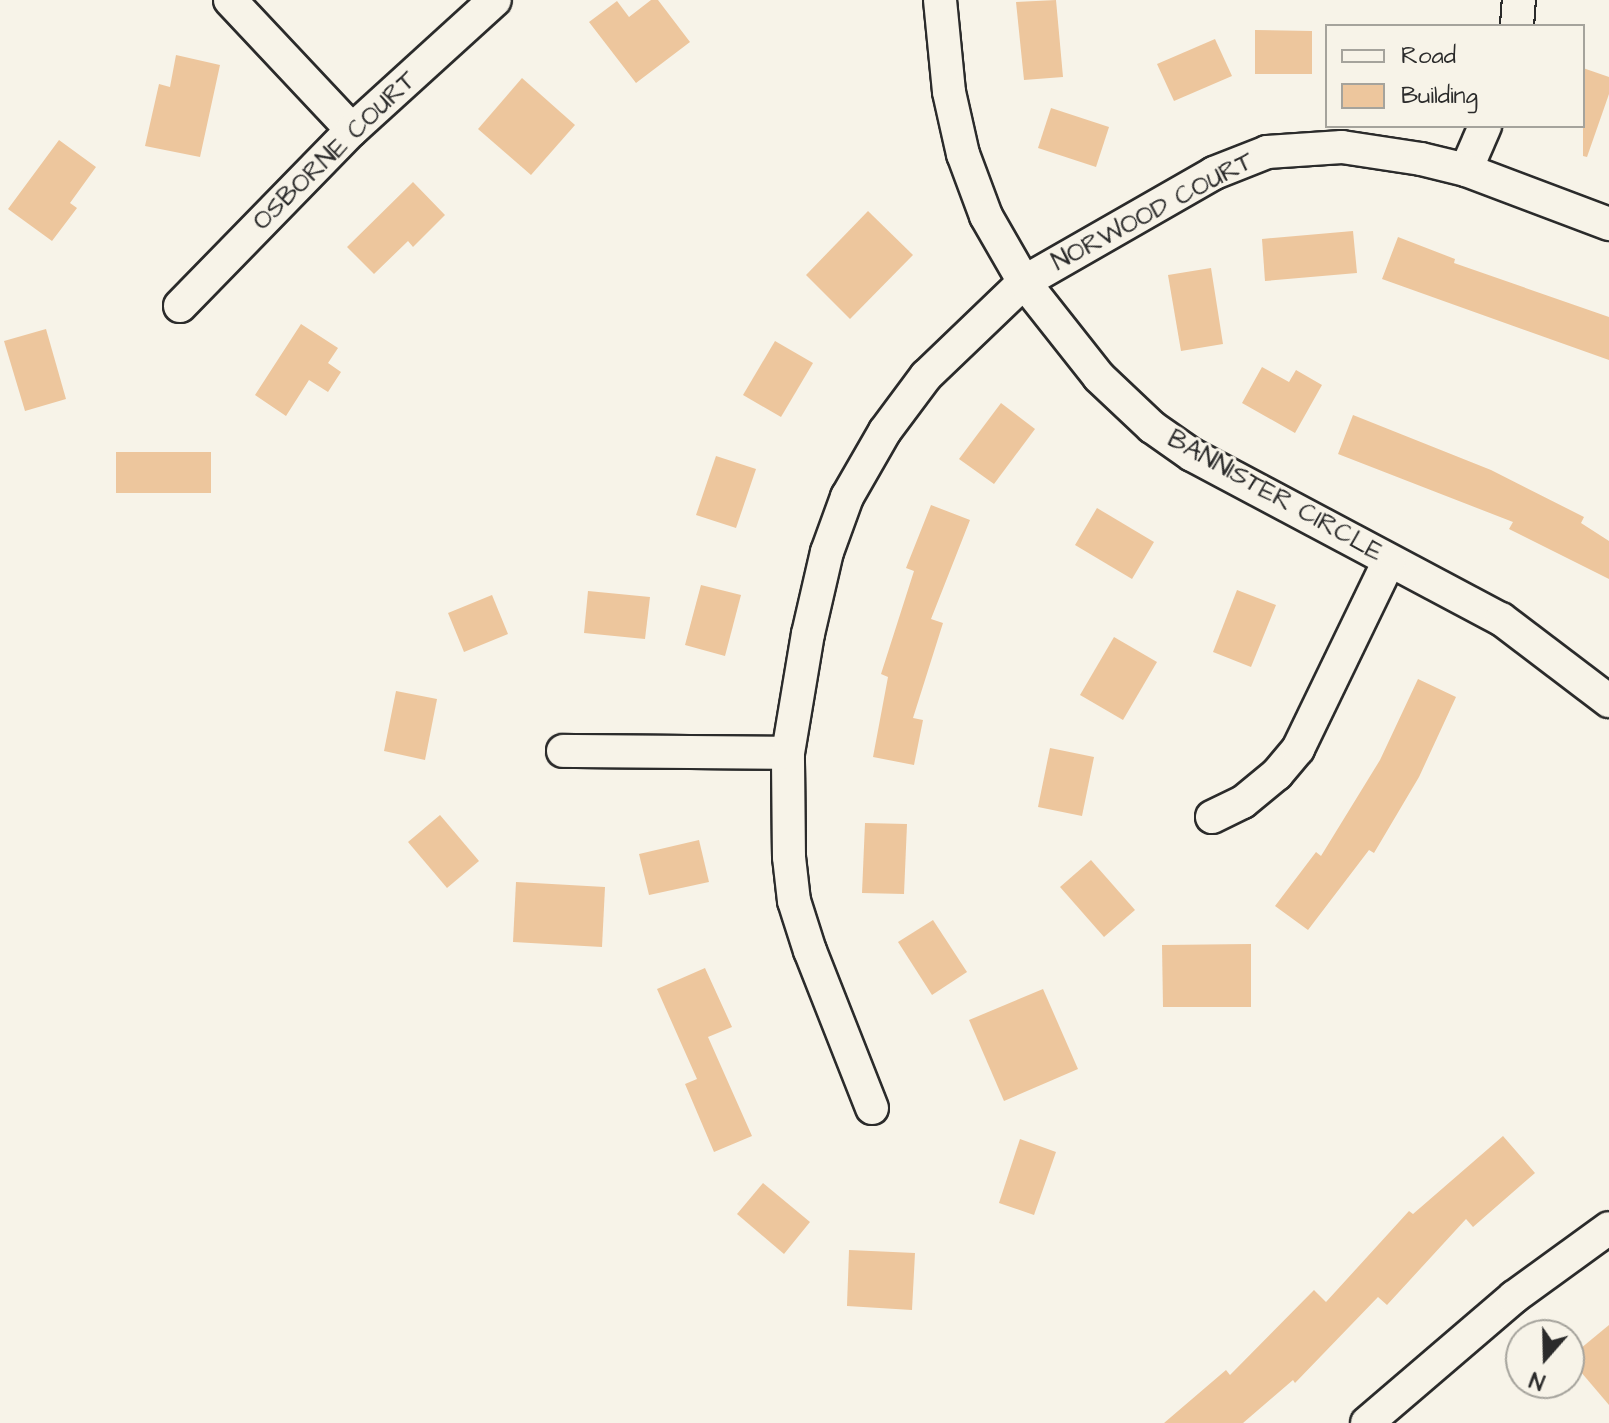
<!DOCTYPE html>
<html>
<head>
<meta charset="utf-8">
<style>
	body { margin:0 }
	#map { position:relative; width:1609px; height:1423px; overflow:hidden; background:#f7f3e8; font-family:"Architects Daughter",sans-serif }
	div>[style] { position:absolute }
	.building>* { inset:0; background:#edc69d }
	.roads { filter:drop-shadow(2px 0 #2b2b2b) drop-shadow(-2px 0 #2b2b2b) drop-shadow(0 2px #2b2b2b) drop-shadow(0 -2px #2b2b2b) }
	.minor>* { height:32px; margin:-16px; padding:0 16px; transform-origin:16px; border-radius:16px; background:#f7f3e8 }
	span { translate:-50% -50%; white-space:nowrap; text-align:center; line-height:1.15; -webkit-text-stroke:6px #f7f3e8; paint-order:stroke }
	.street-label { font-size:26px; color:#2b2b2b }
	.legend { position:absolute; left:1325px; top:24px; width:260px; height:104px; box-sizing:border-box; background:#f7f3e8; border:2px solid #a5a39c; margin:0; padding:10px 14px; list-style:none; font-size:24px; color:#2b2b2b }
	.legend li { display:flex; align-items:center; gap:16px; height:40px }
	.legend b { width:40px; border:2px solid #a5a39c }
	.north { position:absolute; left:1505px; top:1319px; width:80px; height:80px; box-sizing:border-box; background:#f7f3e8; border:2px solid #a5a39c; border-radius:50%; rotate:200deg; font-size:22px; font-weight:700; line-height:32px; text-align:center; color:#2b2b2b }
	.north::after { content:''; display:block; margin:auto; width:28px; height:36px; background:#2b2b2b; clip-path:polygon(50% 0,100% 100%,50% 72%,0 100%) }
</style>
</head>
<body>
<div id="map">
	<div class="building">
		<div style="clip-path:polygon(651px 0,658px 0,690px 42px,636px 83px,589px 22px,617px 1px,629px 17px)"></div>
		<div style="clip-path:polygon(1056px 0,1063px 77px,1024px 80px,1016px 2px)"></div>
		<div style="clip-path:polygon(1255px 30px,1312px 31px,1312px 74px,1255px 74px)"></div>
		<div style="clip-path:polygon(1215px 39px,1232px 76px,1174px 101px,1157px 64px)"></div>
		<div style="clip-path:polygon(176px 55px,220px 65px,200px 157px,145px 146px,159px 84px,170px 87px)"></div>
		<div style="clip-path:polygon(1583px 68px,1609px 77px,1609px 94px,1587px 157px,1583px 156px)"></div>
		<div style="clip-path:polygon(522px 78px,575px 125px,531px 175px,478px 129px)"></div>
		<div style="clip-path:polygon(1051px 108px,1109px 127px,1096px 167px,1038px 148px)"></div>
		<div style="clip-path:polygon(59px 140px,96px 167px,70px 203px,77px 208px,52px 241px,8px 209px)"></div>
		<div style="clip-path:polygon(413px 182px,445px 215px,413px 247px,408px 241px,374px 274px,347px 247px)"></div>
		<div style="clip-path:polygon(868px 211px,913px 255px,850px 319px,806px 275px)"></div>
		<div style="clip-path:polygon(1353px 231px,1357px 273px,1265px 281px,1262px 239px)"></div>
		<div style="clip-path:polygon(1398px 237px,1455px 259px,1454px 263px,1609px 317px,1609px 360px,1382px 279px)"></div>
		<div style="clip-path:polygon(1211px 268px,1223px 344px,1181px 351px,1168px 275px)"></div>
		<div style="clip-path:polygon(301px 324px,338px 348px,328px 363px,341px 372px,328px 392px,309px 380px,286px 416px,255px 395px)"></div>
		<div style="clip-path:polygon(46px 329px,66px 399px,25px 411px,4px 341px)"></div>
		<div style="clip-path:polygon(775px 341px,813px 363px,781px 417px,743px 395px)"></div>
		<div style="clip-path:polygon(1262px 367px,1289px 382px,1296px 370px,1322px 385px,1295px 433px,1242px 403px)"></div>
		<div style="clip-path:polygon(1001px 403px,1035px 429px,994px 484px,959px 459px)"></div>
		<div style="clip-path:polygon(1353px 415px,1491px 470px,1584px 517px,1581px 523px,1609px 541px,1609px 579px,1509px 529px,1513px 522px,1338px 454px)"></div>
		<div style="clip-path:polygon(116px 452px,211px 452px,211px 493px,116px 493px)"></div>
		<div style="clip-path:polygon(716px 456px,756px 469px,736px 528px,696px 515px)"></div>
		<div style="clip-path:polygon(931px 505px,970px 520px,931px 619px,943px 623px,913px 718px,923px 720px,914px 765px,873px 757px,888px 677px,881px 674px,914px 571px,906px 568px)"></div>
		<div style="clip-path:polygon(1097px 508px,1154px 542px,1132px 579px,1075px 545px)"></div>
		<div style="clip-path:polygon(701px 585px,741px 595px,725px 656px,685px 645px)"></div>
		<div style="clip-path:polygon(1237px 590px,1276px 605px,1251px 667px,1213px 652px)"></div>
		<div style="clip-path:polygon(588px 591px,650px 597px,645px 639px,584px 633px)"></div>
		<div style="clip-path:polygon(492px 595px,508px 634px,464px 652px,448px 613px)"></div>
		<div style="clip-path:polygon(1114px 637px,1157px 662px,1123px 720px,1080px 695px)"></div>
		<div style="clip-path:polygon(1418px 679px,1456px 697px,1419px 777px,1374px 853px,1369px 850px,1308px 930px,1275px 906px,1316px 852px,1321px 856px,1380px 760px)"></div>
		<div style="clip-path:polygon(396px 691px,437px 699px,425px 760px,384px 751px)"></div>
		<div style="clip-path:polygon(1050px 748px,1094px 757px,1082px 816px,1038px 807px)"></div>
		<div style="clip-path:polygon(440px 815px,479px 861px,447px 888px,408px 842px)"></div>
		<div style="clip-path:polygon(865px 823px,907px 824px,904px 894px,862px 893px)"></div>
		<div style="clip-path:polygon(699px 840px,709px 882px,649px 895px,639px 854px)"></div>
		<div style="clip-path:polygon(1091px 860px,1135px 910px,1104px 937px,1060px 887px)"></div>
		<div style="clip-path:polygon(516px 882px,605px 887px,602px 947px,513px 942px)"></div>
		<div style="clip-path:polygon(933px 920px,967px 972px,932px 995px,898px 942px)"></div>
		<div style="clip-path:polygon(1251px 944px,1251px 1007px,1163px 1007px,1162px 945px)"></div>
		<div style="clip-path:polygon(705px 968px,732px 1027px,708px 1037px,752px 1136px,714px 1152px,685px 1084px,697px 1079px,657px 989px)"></div>
		<div style="clip-path:polygon(1043px 989px,1078px 1069px,1004px 1101px,969px 1020px)"></div>
		<div style="clip-path:polygon(1503px 1136px,1535px 1173px,1473px 1227px,1466px 1219px,1387px 1305px,1378px 1297px,1295px 1383px,1293px 1380px,1243px 1423px,1164px 1423px,1226px 1370px,1230px 1375px,1314px 1290px,1326px 1302px,1409px 1211px,1413px 1214px)"></div>
		<div style="clip-path:polygon(1020px 1139px,1056px 1152px,1034px 1215px,999px 1203px)"></div>
		<div style="clip-path:polygon(763px 1183px,810px 1222px,784px 1254px,737px 1214px)"></div>
		<div style="clip-path:polygon(849px 1250px,915px 1253px,912px 1310px,847px 1306px)"></div>
		<div style="clip-path:polygon(1609px 1325px,1609px 1405px,1569px 1358px)"></div>
	</div>
	<div class="roads">
		<div class="minor">
			<div style="left:230px;top:0;width:178px;rotate:46.8deg"></div>
			<div style="left:940px;top:0;width:92px;rotate:84.4deg"></div>
			<div style="left:949px;top:92px;width:64px;rotate:77.3deg"></div>
			<div style="left:963px;top:154px;width:66px;rotate:69.6deg"></div>
			<div style="left:986px;top:216px;width:76px;rotate:60.1deg"></div>
			<div style="left:1024px;top:282px;width:121px;rotate:51.7deg"></div>
			<div style="left:1099px;top:377px;width:73px;rotate:43.3deg"></div>
			<div style="left:1152px;top:427px;width:49px;rotate:35deg"></div>
			<div style="left:1192px;top:455px;width:350px;rotate:28deg"></div>
			<div style="left:1501px;top:619px;width:136px;rotate:37.2deg"></div>
			<div style="left:1517px;top:26px;width:26px;rotate:-86deg"></div>
			<div style="left:1466px;top:170px;width:48px;rotate:-66.6deg"></div>
			<div style="left:180px;top:306px;width:246px;rotate:-45.7deg"></div>
			<div style="left:352px;top:130px;width:193px;rotate:-42.3deg"></div>
			<div style="left:563px;top:751px;width:225px;rotate:0.5deg"></div>
			<div style="left:1212px;top:817px;width:34px;rotate:-26deg"></div>
			<div style="left:1243px;top:802px;width:44px;rotate:-39.5deg"></div>
			<div style="left:1277px;top:774px;width:33px;rotate:-50deg"></div>
			<div style="left:1298px;top:749px;width:209px;rotate:-64.2deg"></div>
			<div style="left:872px;top:1108px;width:169px;rotate:-111.5deg"></div>
			<div style="left:810px;top:951px;width:52px;rotate:-107.7deg"></div>
			<div style="left:794px;top:901px;width:44px;rotate:-96.5deg"></div>
			<div style="left:789px;top:857px;width:104px;rotate:-90.6deg"></div>
			<div style="left:788px;top:753px;width:121px;rotate:-80.5deg"></div>
			<div style="left:808px;top:634px;width:84px;rotate:-77deg"></div>
			<div style="left:827px;top:552px;width:59px;rotate:-70deg"></div>
			<div style="left:847px;top:497px;width:76px;rotate:-60.1deg"></div>
			<div style="left:885px;top:431px;width:69px;rotate:-53.3deg"></div>
			<div style="left:926px;top:376px;width:136px;rotate:-43.8deg"></div>
			<div style="left:1024px;top:282px;width:219px;rotate:-29.8deg"></div>
			<div style="left:1214px;top:173px;width:57px;rotate:-21.6deg"></div>
			<div style="left:1267px;top:152px;width:75px;rotate:-3.8deg"></div>
			<div style="left:1342px;top:147px;width:80px;rotate:8.6deg"></div>
			<div style="left:1421px;top:159px;width:46px;rotate:13.7deg"></div>
			<div style="left:1466px;top:170px;width:153px;rotate:20.7deg"></div>
			<div style="left:1367px;top:1423px;width:194px;rotate:-40.6deg"></div>
			<div style="left:1514px;top:1297px;width:117px;rotate:-36deg"></div>
		</div>
	</div>
	<div class="street-label">
		<span style="left:335px;top:151px;rotate:-44deg">OSBORNE COURT</span>
		<span style="left:1153px;top:212px;rotate:-28deg">NORWOOD COURT</span>
		<span style="left:1275px;top:496px;rotate:29deg">BANNISTER CIRCLE</span>
	</div>
	<ul class="legend">
	<li><b style="height:10px;background:#f7f3e8"></b>Road</li>
	<li><b style="height:22px;background:#edc69d"></b>Building</li>
	</ul>
	<div class="north">N</div>
</div>
</body>
</html>
